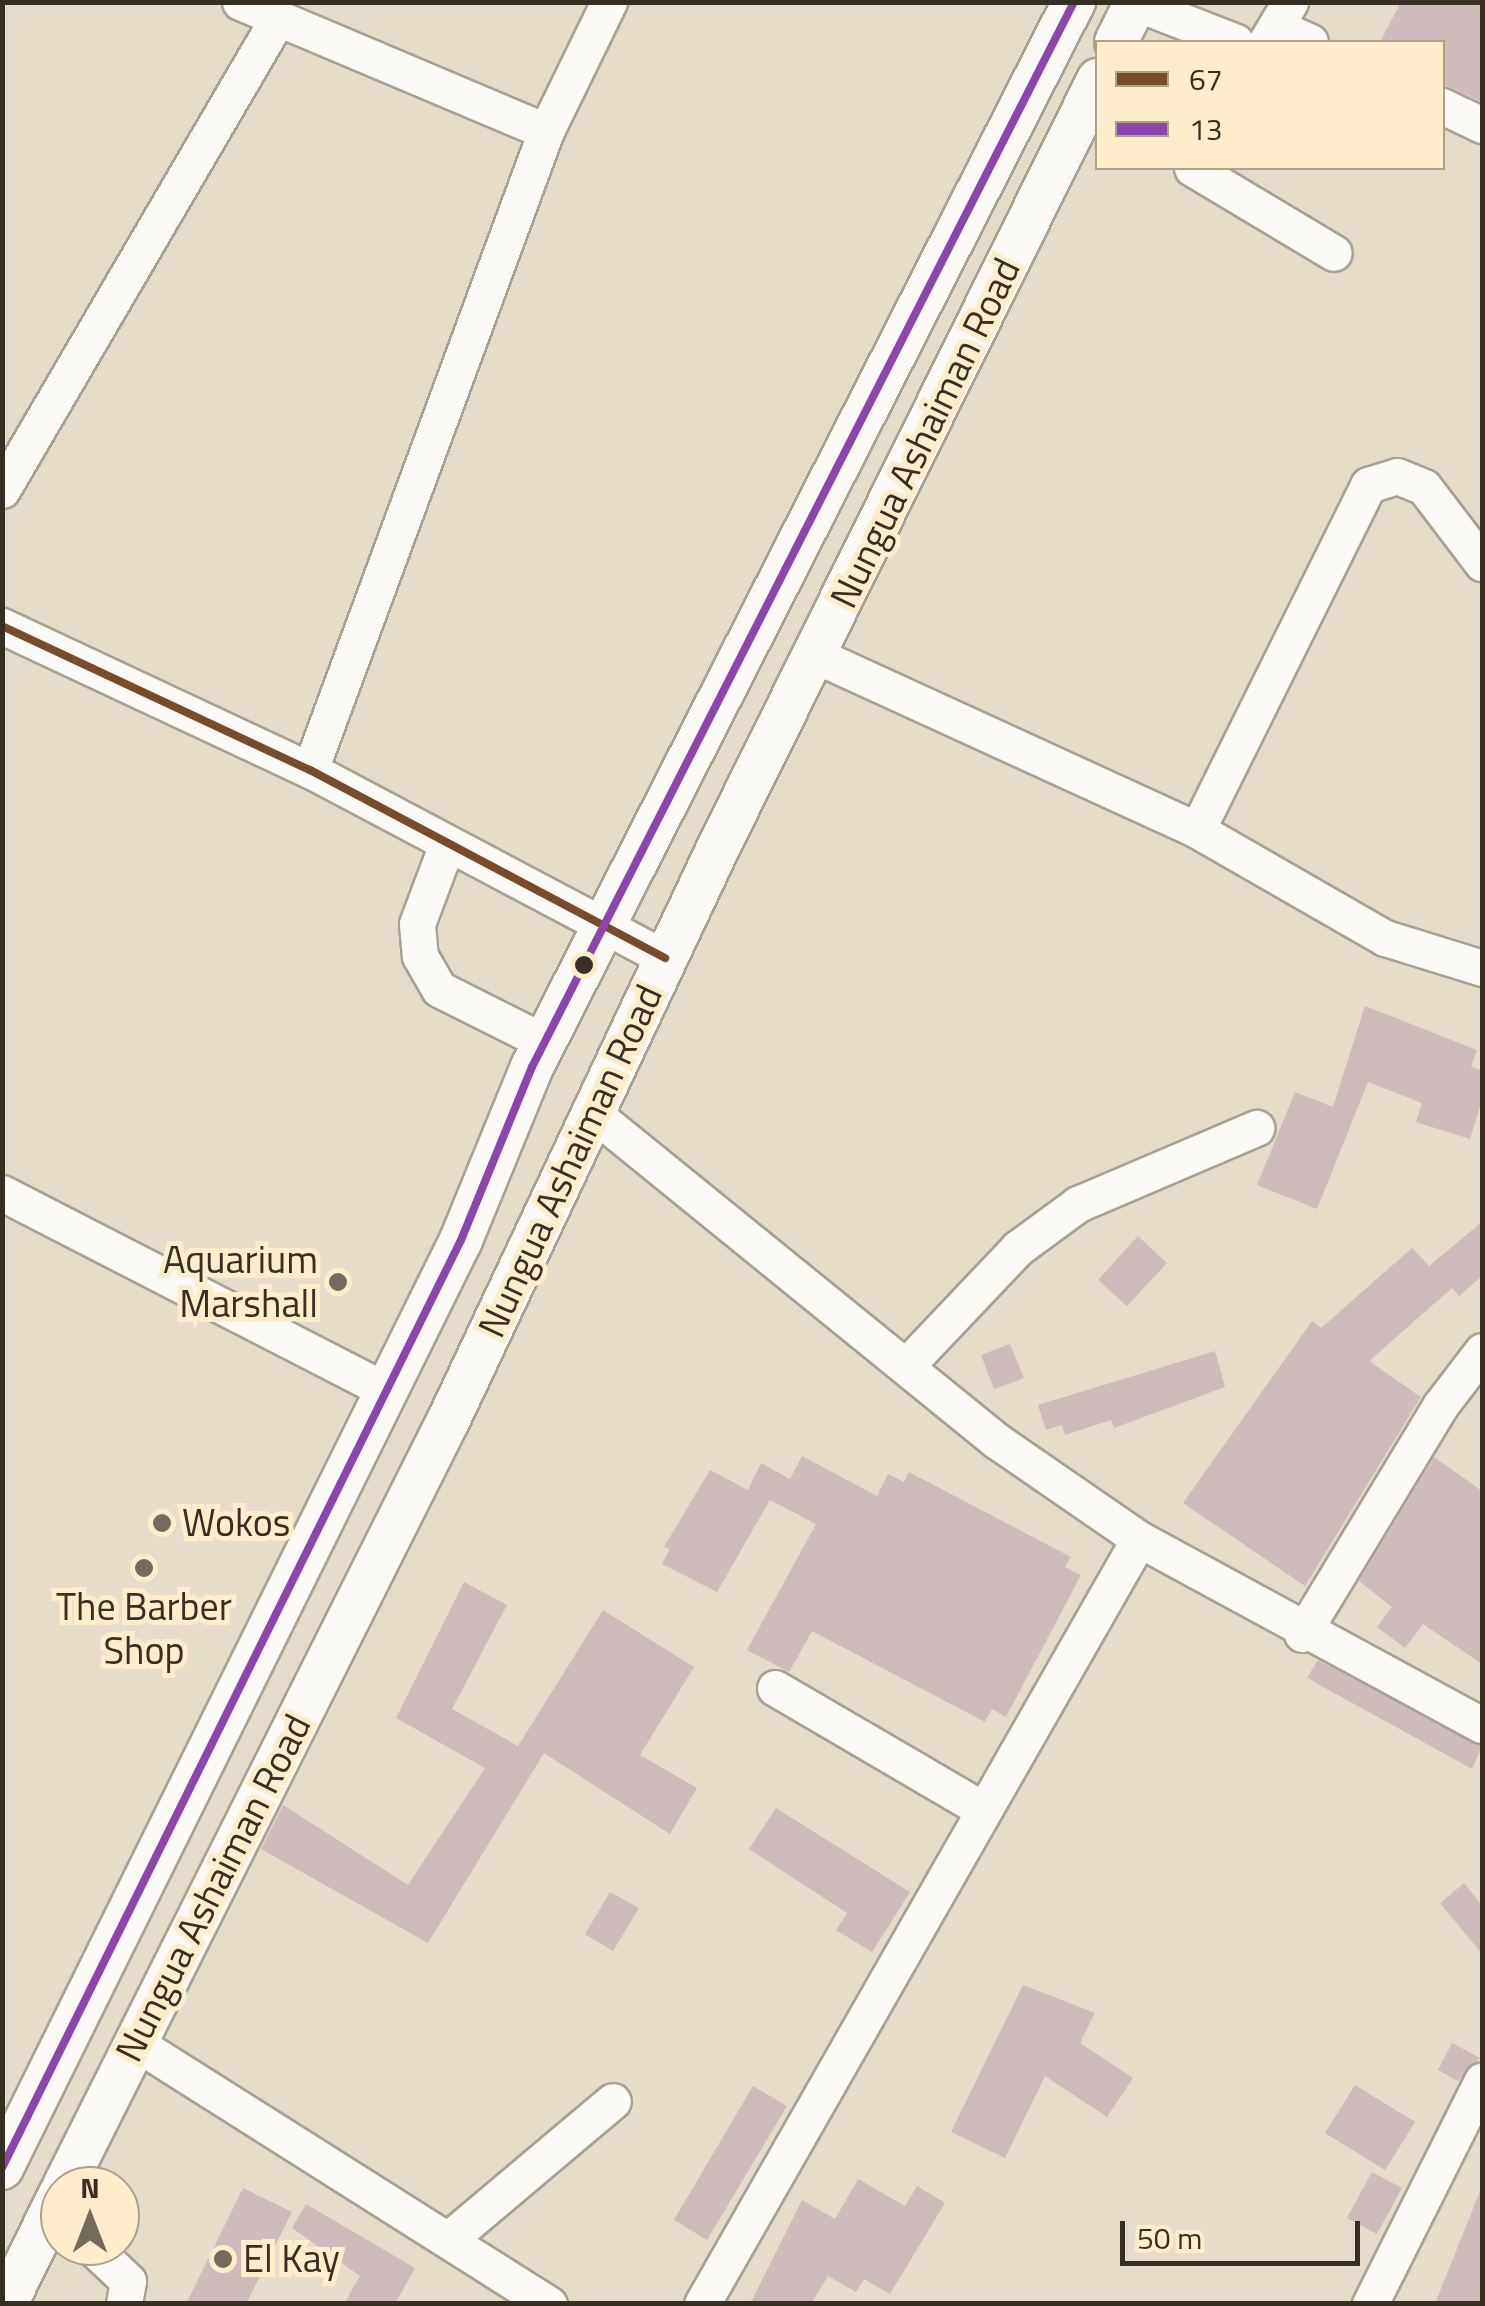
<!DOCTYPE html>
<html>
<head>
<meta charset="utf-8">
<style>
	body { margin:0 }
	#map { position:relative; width:1485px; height:2306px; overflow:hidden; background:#e5dcca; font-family:"Titillium Web",sans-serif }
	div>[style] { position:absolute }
	.building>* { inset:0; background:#cebbbc }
	.roads { filter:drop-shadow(2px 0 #a7a192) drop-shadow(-2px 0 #a7a192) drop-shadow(0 2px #a7a192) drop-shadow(0 -2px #a7a192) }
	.minor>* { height:35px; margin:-17.5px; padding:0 17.5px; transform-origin:17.5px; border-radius:17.5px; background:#fbfaf7 }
	.major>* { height:42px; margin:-21px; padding:0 21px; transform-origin:21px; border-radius:21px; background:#fbfaf7 }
	.bus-1>* { height:8px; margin:-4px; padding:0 4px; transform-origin:4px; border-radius:4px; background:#7a4b2a }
	.bus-2>* { height:8px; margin:-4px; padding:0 4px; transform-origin:4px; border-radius:4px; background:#8e44ad }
	.dots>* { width:28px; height:28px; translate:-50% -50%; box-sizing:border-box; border:5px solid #feedcb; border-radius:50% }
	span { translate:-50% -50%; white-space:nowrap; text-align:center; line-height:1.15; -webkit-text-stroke:10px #feedcb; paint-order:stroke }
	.street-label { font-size:38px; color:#362f22 }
	.poi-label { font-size:38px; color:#362f22 }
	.right { translate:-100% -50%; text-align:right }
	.left { translate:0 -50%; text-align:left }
	.frame { position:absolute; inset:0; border:5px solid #362f22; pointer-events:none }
	.legend { position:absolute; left:1095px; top:40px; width:350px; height:130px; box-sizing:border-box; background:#feedcb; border:2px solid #aea187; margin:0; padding:12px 18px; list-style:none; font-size:30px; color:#362f22 }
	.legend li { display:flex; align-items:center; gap:20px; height:50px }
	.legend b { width:50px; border:2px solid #aea187 }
	.north { position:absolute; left:40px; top:2166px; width:100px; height:100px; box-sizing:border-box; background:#feedcb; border:2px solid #aea187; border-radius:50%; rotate:0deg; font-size:28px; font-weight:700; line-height:40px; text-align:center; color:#362f22 }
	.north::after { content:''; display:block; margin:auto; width:35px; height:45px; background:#736c5d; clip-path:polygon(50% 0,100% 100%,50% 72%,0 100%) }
	.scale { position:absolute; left:1120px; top:2221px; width:240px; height:45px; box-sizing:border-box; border:5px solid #362f22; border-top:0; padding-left:12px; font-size:30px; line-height:35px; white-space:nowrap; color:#362f22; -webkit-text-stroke:8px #feedcb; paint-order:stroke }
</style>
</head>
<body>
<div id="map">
	<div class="building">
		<div style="clip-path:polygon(1401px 2px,1482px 2px,1482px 102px,1442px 84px,1442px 42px,1380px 42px)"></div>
		<div style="clip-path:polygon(1365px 1006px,1477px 1050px,1471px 1067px,1482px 1070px,1482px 1100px,1470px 1139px,1416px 1122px,1422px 1103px,1368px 1082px,1317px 1209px,1257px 1185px,1295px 1092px,1333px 1107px)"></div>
		<div style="clip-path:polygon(1482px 1222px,1482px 1276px,1459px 1296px,1452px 1288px,1369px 1361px,1421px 1397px,1305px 1586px,1183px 1503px,1312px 1321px,1321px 1328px,1412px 1248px,1429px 1266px)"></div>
		<div style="clip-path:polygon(1138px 1236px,1167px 1263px,1127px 1306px,1098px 1280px)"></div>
		<div style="clip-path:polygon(1010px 1344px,1024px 1378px,994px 1389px,981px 1355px)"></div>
		<div style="clip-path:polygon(1215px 1351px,1225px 1387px,1114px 1428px,1111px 1420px,1065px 1435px,1062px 1425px,1046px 1430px,1038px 1405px)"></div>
		<div style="clip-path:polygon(802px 1456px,877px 1496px,888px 1474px,904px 1482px,909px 1472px,1071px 1557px,1065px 1567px,1081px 1575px,1006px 1717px,992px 1709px,985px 1722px,812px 1631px,789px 1672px,747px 1650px,816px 1524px,770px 1500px,717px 1592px,662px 1564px,670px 1549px,664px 1547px,710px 1470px,748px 1490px,761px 1463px,790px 1479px)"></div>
		<div style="clip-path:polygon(1434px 1457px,1482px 1491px,1482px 1664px,1423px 1624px,1405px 1648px,1377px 1627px,1392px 1607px,1359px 1581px)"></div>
		<div style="clip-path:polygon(464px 1582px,507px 1605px,452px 1709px,518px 1746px,603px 1610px,694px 1667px,640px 1755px,697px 1788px,670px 1834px,544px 1753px,428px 1943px,261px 1849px,283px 1805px,408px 1885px,485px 1768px,396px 1718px)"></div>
		<div style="clip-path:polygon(1318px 1660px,1482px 1746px,1472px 1769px,1307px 1678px)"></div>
		<div style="clip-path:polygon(776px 1808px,910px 1892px,872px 1952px,836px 1930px,847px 1913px,749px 1849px)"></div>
		<div style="clip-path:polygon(1464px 1883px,1482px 1906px,1482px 1954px,1440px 1903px)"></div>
		<div style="clip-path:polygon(610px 1892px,639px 1908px,613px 1951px,585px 1934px)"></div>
		<div style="clip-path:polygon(1023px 1985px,1095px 2013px,1080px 2043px,1133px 2078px,1107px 2117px,1045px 2076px,1005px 2158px,951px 2132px)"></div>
		<div style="clip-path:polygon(1452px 2043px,1480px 2058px,1458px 2081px,1438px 2070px)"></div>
		<div style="clip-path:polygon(1355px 2085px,1415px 2122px,1385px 2170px,1325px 2133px)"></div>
		<div style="clip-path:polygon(753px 2086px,787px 2106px,707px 2240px,674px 2220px)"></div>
		<div style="clip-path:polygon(1372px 2172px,1402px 2188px,1377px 2234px,1347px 2218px)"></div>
		<div style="clip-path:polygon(858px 2179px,905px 2206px,917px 2186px,945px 2203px,890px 2294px,864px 2279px,856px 2292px,828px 2276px,811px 2304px,750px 2304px,802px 2200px,835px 2219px)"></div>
		<div style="clip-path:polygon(243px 2188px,292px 2212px,246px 2304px,186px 2304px)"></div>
		<div style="clip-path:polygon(1481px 2189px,1482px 2304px,1435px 2304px)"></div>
		<div style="clip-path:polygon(306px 2204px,415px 2268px,395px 2304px,344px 2304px,360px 2276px,292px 2228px)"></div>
	</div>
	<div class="roads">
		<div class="minor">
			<div style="left:240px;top:2px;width:332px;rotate:22.9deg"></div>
			<div style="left:1136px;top:3px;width:107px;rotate:21.3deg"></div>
			<div style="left:1277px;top:27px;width:36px;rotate:24deg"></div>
			<div style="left:1266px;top:42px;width:47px;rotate:-59deg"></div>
			<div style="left:1442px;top:106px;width:44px;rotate:25.4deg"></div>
			<div style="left:1192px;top:168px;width:165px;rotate:30.9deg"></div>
			<div style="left:2px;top:490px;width:541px;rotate:-59.69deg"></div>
			<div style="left:2px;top:626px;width:340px;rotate:25.1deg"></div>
			<div style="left:310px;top:770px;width:402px;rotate:27.9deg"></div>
			<div style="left:815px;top:655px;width:420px;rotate:24.6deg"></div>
			<div style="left:1197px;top:830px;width:217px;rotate:29.9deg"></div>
			<div style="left:1385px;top:938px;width:102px;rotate:17.2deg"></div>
			<div style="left:310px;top:770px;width:681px;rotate:-69.73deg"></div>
			<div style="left:546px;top:131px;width:144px;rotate:-64deg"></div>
			<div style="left:1197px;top:830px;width:385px;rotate:-63.6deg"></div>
			<div style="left:1368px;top:485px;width:30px;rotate:-17deg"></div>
			<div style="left:1397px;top:476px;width:29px;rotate:22deg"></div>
			<div style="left:1424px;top:487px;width:96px;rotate:52.7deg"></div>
			<div style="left:447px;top:844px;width:85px;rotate:110.6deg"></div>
			<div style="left:417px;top:924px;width:32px;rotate:85deg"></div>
			<div style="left:420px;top:956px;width:38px;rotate:60deg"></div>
			<div style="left:439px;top:989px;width:119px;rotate:26.6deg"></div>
			<div style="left:594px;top:1114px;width:519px;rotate:39.06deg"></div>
			<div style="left:997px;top:1441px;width:173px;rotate:34.6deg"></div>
			<div style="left:1139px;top:1539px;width:390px;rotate:28.5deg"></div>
			<div style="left:2px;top:1193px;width:432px;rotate:27.2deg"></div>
			<div style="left:906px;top:1366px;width:163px;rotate:-46.5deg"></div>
			<div style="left:1018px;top:1248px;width:74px;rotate:-36.3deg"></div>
			<div style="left:1078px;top:1204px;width:194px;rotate:-23.1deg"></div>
			<div style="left:1302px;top:1634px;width:267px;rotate:-58.8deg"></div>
			<div style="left:1440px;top:1406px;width:69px;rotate:-52.6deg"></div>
			<div style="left:775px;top:1688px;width:240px;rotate:30.3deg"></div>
			<div style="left:134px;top:2042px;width:491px;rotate:32.3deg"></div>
			<div style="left:449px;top:2239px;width:214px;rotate:-40.1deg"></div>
			<div style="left:91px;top:2246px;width:51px;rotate:43.4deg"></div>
			<div style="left:128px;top:2281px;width:23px;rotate:100deg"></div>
			<div style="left:702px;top:2304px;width:881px;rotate:-60.26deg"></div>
			<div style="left:1370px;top:2304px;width:250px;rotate:-63.4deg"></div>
		</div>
		<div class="major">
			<div style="left:1116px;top:42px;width:45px;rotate:-63.4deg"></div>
			<div style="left:2px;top:2168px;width:1035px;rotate:-63.68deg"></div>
			<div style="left:461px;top:1240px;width:187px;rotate:-67.7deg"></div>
			<div style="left:532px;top:1067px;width:1195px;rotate:-63.03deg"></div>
			<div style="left:64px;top:2186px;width:858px;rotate:-63.35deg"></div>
			<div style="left:449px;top:1419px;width:633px;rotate:-64.77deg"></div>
			<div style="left:719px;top:846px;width:855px;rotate:-63.67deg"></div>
			<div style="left:6px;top:2304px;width:123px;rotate:-63.9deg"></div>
		</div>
	</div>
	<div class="bus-1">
		<div style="left:2px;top:626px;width:340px;rotate:25.1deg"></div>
		<div style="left:310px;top:770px;width:402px;rotate:27.9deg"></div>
	</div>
	<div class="bus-2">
		<div style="left:2px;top:2168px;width:1035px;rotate:-63.68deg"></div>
		<div style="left:461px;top:1240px;width:187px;rotate:-67.7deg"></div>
		<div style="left:532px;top:1067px;width:1195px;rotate:-63.03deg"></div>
	</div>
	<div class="dots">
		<div style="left:584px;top:965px;background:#362f22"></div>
		<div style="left:338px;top:1282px;background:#736c5d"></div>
		<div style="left:162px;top:1523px;background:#736c5d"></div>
		<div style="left:144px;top:1568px;background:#736c5d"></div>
		<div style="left:223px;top:2259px;background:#736c5d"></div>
	</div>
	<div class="street-label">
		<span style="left:925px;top:433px;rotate:-64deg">Nungua Ashaiman Road</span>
		<span style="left:570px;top:1161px;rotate:-65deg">Nungua Ashaiman Road</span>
		<span style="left:213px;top:1888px;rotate:-63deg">Nungua Ashaiman Road</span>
	</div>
	<div class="poi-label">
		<span class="right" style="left:318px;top:1282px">Aquarium<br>Marshall</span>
		<span class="left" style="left:182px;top:1523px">Wokos</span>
		<span style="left:144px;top:1629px">The Barber<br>Shop</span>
		<span class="left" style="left:243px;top:2259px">El Kay</span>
	</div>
	<div class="frame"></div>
	<ul class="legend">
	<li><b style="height:12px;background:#7a4b2a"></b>67</li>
	<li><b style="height:12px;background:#8e44ad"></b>13</li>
	</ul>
	<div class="north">N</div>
	<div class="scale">50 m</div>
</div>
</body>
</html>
